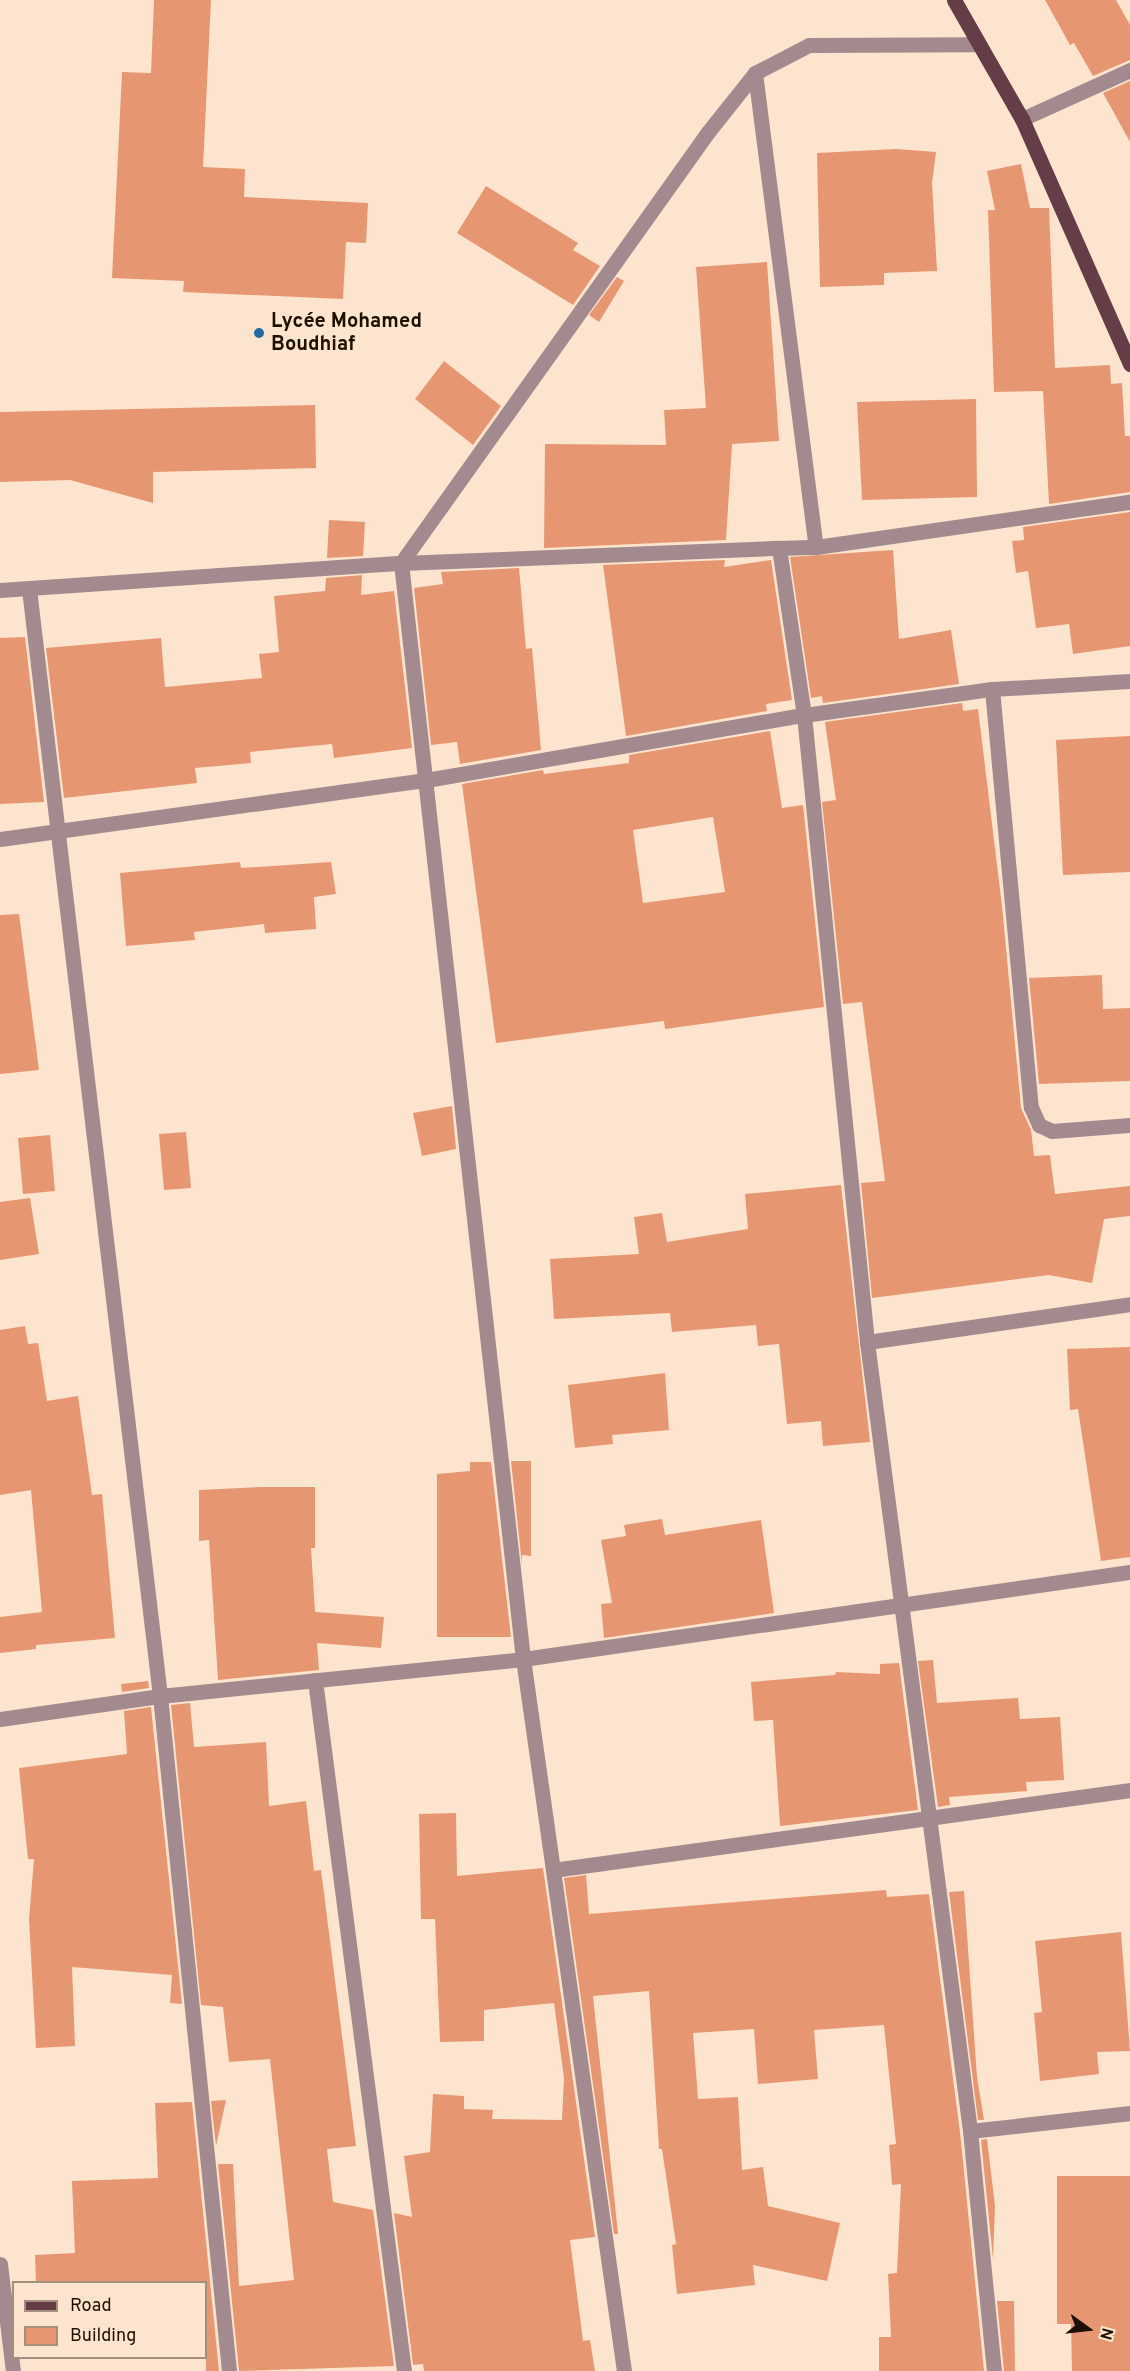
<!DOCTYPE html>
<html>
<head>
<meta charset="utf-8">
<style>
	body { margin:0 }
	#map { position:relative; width:1130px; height:2371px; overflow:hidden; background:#fde4ce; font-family:Overpass,sans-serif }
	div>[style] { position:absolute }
	.building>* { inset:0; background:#e69772 }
	.minor>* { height:15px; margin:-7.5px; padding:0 7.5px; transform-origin:7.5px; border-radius:7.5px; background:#a28a8e }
	.major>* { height:15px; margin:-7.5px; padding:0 7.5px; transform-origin:7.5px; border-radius:7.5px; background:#643d46 }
	.dots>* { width:16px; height:16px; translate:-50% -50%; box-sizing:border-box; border:3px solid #fde4ce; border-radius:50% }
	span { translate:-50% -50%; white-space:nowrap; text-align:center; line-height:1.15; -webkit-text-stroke:4.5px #fde4ce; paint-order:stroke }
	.poi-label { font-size:20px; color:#1d1003; font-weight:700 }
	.left { translate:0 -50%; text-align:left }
	.legend { position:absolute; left:12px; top:2281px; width:195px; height:78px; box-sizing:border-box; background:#fde4ce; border:2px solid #a38f7d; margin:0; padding:8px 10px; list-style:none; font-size:18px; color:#1d1003 }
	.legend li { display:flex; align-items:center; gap:12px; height:30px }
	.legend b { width:30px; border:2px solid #a38f7d }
	.north { position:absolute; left:1058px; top:2299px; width:60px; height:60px; -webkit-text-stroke:4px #fde4ce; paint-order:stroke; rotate:105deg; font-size:16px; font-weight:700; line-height:24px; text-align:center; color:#1d1003 }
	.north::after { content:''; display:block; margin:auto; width:21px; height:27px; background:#1d1003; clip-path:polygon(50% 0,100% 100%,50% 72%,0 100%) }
</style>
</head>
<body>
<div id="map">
	<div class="building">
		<div style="clip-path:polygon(154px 0,211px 0,203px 167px,245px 169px,244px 197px,368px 203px,366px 243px,346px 242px,343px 299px,183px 292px,184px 281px,112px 278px,122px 72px,151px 73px)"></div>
		<div style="clip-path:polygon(1045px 0,1116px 0,1130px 25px,1130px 60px,1093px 76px,1074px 43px,1070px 45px)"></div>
		<div style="clip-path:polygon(1130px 81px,1130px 142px,1103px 93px)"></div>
		<div style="clip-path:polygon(896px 149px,936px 152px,932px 183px,937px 271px,884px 273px,884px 285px,820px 287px,817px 153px)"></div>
		<div style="clip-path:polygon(1021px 164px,1030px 208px,1049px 208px,1055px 368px,1110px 365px,1111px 384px,1122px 383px,1125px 436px,1130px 436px,1130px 492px,1049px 504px,1043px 391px,994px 392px,988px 210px,995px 210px,987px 171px)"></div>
		<div style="clip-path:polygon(486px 186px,578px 243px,573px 250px,600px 266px,573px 305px,457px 233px)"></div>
		<div style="clip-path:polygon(767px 262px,779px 441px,732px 444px,726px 540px,544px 548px,545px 444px,666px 445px,664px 410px,706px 408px,696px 267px)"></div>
		<div style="clip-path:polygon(617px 277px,624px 281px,599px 322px,589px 315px)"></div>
		<div style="clip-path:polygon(444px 361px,501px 406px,473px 445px,415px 399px)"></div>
		<div style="clip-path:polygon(976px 399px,977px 497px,862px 500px,857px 402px)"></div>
		<div style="clip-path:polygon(315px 405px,316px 468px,153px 472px,153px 503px,70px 480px,0 482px,0 412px)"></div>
		<div style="clip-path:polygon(1130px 512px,1130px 646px,1073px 654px,1069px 624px,1036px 628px,1028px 571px,1016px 573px,1012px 541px,1024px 540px,1023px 527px)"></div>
		<div style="clip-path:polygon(329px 520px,365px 522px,363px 556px,327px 558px)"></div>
		<div style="clip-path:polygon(893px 550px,899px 639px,951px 630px,959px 684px,823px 703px,822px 696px,811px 698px,790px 557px)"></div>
		<div style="clip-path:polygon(725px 560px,724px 567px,771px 560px,792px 700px,766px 704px,767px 711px,626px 736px,603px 565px)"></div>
		<div style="clip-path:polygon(519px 568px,526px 649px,532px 648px,541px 750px,460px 764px,457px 742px,431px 745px,414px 588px,443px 584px,441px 572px)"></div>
		<div style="clip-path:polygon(362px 575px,361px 595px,394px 591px,412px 748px,334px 758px,332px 744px,250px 752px,251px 763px,195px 768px,197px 783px,64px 798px,46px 648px,161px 638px,165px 687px,262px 678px,259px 654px,279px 652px,274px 596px,325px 591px,326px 578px)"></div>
		<div style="clip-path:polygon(25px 637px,44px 802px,0 804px,0 638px)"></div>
		<div style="clip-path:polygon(962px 703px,963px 711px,978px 709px,1002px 906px,1021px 1108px,1031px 1130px,1034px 1156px,1050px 1155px,1055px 1194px,1130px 1186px,1130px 1216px,1104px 1219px,1092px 1283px,1049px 1275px,872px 1298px,861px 1183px,885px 1181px,862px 1002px,843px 1004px,822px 802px,836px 800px,825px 722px)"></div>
		<div style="clip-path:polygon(evenodd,770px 731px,782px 808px,803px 805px,824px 1007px,665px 1029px,664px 1021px,496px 1043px,462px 784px,543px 770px,544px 774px,629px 763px,629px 755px,770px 731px,713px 817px,725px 892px,643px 903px,633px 830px,713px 817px)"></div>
		<div style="clip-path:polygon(1130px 736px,1130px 872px,1063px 875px,1056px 740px)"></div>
		<div style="clip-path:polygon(240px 862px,241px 868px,331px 862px,336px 894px,314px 897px,316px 929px,265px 933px,264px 924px,194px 932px,195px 940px,126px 946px,120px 873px)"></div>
		<div style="clip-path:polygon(19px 914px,39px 1070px,0 1074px,0 915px)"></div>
		<div style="clip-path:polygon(1102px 975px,1103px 1009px,1130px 1008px,1130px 1081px,1039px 1084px,1029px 978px)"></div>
		<div style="clip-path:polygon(452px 1106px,456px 1149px,422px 1156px,413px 1113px)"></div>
		<div style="clip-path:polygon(186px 1132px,191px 1188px,164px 1190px,159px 1134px)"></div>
		<div style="clip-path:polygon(50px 1135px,55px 1191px,23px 1194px,18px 1138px)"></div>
		<div style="clip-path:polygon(841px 1185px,870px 1442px,823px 1446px,821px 1421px,787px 1424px,779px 1344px,758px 1346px,756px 1325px,672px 1332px,670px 1313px,554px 1319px,550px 1259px,639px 1254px,634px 1217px,662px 1213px,667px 1242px,748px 1229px,745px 1194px)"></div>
		<div style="clip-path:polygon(30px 1198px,39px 1254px,0 1260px,0 1202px)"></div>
		<div style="clip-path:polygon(25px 1326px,28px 1344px,38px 1343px,47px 1401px,78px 1396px,92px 1495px,102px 1494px,115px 1638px,36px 1645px,36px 1649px,0 1653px,0 1617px,42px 1612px,31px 1490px,0 1495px,0 1330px)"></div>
		<div style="clip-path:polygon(1130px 1347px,1130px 1557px,1101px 1561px,1078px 1409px,1070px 1410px,1067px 1349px)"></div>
		<div style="clip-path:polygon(665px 1373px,669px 1430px,612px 1435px,613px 1444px,575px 1448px,568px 1385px)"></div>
		<div style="clip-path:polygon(511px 1461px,531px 1461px,531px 1556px,522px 1555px,522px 1565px)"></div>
		<div style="clip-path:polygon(470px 1462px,491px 1462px,511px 1637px,437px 1637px,437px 1474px,470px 1471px)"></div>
		<div style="clip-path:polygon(261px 1487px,315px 1487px,315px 1548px,311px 1548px,315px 1612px,384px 1617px,381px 1648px,317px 1643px,319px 1670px,218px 1680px,209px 1540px,199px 1541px,199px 1490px)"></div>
		<div style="clip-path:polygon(662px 1519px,665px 1535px,761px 1520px,774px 1613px,604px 1638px,601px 1604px,612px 1603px,601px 1540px,626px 1536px,624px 1525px)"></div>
		<div style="clip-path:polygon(933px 1660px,937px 1703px,1018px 1698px,1020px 1719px,1060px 1717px,1064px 1780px,1026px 1782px,1027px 1791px,949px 1797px,950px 1805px,938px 1807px,918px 1661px)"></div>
		<div style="clip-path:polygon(899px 1663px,918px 1810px,780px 1826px,773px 1720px,754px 1721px,751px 1682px,835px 1675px,836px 1672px,880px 1674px,880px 1664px)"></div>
		<div style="clip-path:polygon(148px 1681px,149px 1688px,122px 1692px,121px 1684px)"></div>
		<div style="clip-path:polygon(190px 1703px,194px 1747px,266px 1742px,269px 1806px,306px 1801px,314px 1871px,321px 1870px,356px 2146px,327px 2149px,333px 2202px,373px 2210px,394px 2366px,239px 2371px,218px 2164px,233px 2164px,239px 2286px,294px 2280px,270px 2059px,229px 2062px,223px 2007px,201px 2005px,171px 1705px)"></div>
		<div style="clip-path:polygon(151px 1707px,182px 2004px,170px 2003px,172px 1975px,72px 1967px,75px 2046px,36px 2048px,29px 1919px,34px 1859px,28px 1859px,19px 1768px,127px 1754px,124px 1711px)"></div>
		<div style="clip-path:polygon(456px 1813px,457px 1876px,543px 1868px,595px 2237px,570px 2240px,583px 2341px,590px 2340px,595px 2371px,424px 2371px,423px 2364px,413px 2365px,394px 2213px,412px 2217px,404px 2156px,430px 2152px,433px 2094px,464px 2096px,464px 2109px,493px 2110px,492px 2119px,562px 2120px,564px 2078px,554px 2003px,484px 2010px,484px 2041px,440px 2042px,435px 1919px,421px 1919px,419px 1814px)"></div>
		<div style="clip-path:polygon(586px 1875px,589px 1914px,886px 1890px,887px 1897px,929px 1894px,960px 2132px,984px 2371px,879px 2371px,879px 2337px,891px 2337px,888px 2274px,897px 2273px,901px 2184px,892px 2185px,889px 2145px,896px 2144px,884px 2025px,814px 2030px,818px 2079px,758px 2084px,754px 2029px,693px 2033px,698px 2099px,738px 2097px,742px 2170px,763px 2167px,768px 2206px,840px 2223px,827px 2281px,753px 2265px,755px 2285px,677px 2294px,672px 2245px,676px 2244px,662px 2149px,659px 2149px,649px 1991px,593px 1996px,618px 2234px,614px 2234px,564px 1878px)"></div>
		<div style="clip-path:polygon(964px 1891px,977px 2077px,984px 2120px,978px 2120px,949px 1892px)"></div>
		<div style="clip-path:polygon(1121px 1932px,1130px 2051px,1097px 2052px,1099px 2074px,1040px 2081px,1034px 2013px,1042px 2012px,1035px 1941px)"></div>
		<div style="clip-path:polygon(226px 2100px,216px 2146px,211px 2101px)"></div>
		<div style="clip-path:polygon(192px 2102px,219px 2371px,206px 2371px,206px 2283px,36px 2283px,35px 2255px,75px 2253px,72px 2181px,158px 2178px,155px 2103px)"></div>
		<div style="clip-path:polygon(987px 2139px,995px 2206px,993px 2259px,981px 2140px)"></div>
		<div style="clip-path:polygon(1057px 2176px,1130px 2176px,1130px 2371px,1072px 2371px,1071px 2324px,1057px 2324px)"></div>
		<div style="clip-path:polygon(997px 2301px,1014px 2301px,1015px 2371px,1004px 2371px)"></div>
	</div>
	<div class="minor">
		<div style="left:755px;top:73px;width:478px;rotate:82.7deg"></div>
		<div style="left:1022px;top:119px;width:119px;rotate:-24.4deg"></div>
		<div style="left:779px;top:548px;width:37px;rotate:-2deg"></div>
		<div style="left:816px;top:547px;width:317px;rotate:-8.2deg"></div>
		<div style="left:29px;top:589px;width:1115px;rotate:83.25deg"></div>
		<div style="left:160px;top:1696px;width:679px;rotate:84.16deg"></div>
		<div style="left:0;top:590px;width:402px;rotate:-3.9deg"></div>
		<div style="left:401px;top:563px;width:378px;rotate:-2.3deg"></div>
		<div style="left:779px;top:548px;width:169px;rotate:81.5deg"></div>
		<div style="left:804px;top:715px;width:630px;rotate:84.26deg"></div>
		<div style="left:867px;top:1342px;width:796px;rotate:82.56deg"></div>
		<div style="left:970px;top:2131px;width:241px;rotate:84.3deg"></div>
		<div style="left:992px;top:689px;width:420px;rotate:84.7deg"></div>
		<div style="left:1031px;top:1107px;width:20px;rotate:66deg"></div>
		<div style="left:1039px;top:1125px;width:14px;rotate:25deg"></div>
		<div style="left:1052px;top:1131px;width:78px;rotate:-4.4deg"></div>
		<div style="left:0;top:839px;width:430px;rotate:-7.9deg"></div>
		<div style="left:426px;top:780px;width:384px;rotate:-9.8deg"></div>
		<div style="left:804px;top:715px;width:190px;rotate:-7.9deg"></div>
		<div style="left:992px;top:689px;width:138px;rotate:-3.3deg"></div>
		<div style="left:867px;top:1342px;width:266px;rotate:-8.2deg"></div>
		<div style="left:315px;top:1680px;width:697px;rotate:82.66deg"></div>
		<div style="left:0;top:1719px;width:162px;rotate:-8.2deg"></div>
		<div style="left:160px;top:1696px;width:365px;rotate:-5.8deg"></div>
		<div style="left:523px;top:1659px;width:613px;rotate:-8.16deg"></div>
		<div style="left:553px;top:1870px;width:583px;rotate:-7.89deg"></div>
		<div style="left:970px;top:2131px;width:161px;rotate:-6.4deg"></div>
		<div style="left:0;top:2264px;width:108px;rotate:83.1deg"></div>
		<div style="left:624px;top:2371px;width:719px;rotate:-98.07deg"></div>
		<div style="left:523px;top:1659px;width:1103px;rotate:-96.35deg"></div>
		<div style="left:401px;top:563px;width:529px;rotate:-54.54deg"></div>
		<div style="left:708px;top:132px;width:75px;rotate:-51.5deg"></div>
		<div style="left:755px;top:73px;width:61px;rotate:-27.4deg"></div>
		<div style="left:809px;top:45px;width:167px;rotate:-0.3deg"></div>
	</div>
	<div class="major">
		<div style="left:954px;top:0;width:137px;rotate:60.3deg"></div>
		<div style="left:1022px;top:119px;width:268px;rotate:66.2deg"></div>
	</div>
	<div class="dots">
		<div style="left:259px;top:333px;background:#236a9e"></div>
	</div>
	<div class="poi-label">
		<span class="left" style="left:271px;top:334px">Lycée Mohamed<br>Boudhiaf</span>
	</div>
	<ul class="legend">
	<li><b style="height:8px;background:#643d46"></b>Road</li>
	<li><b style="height:16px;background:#e69772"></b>Building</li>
	</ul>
	<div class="north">N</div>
</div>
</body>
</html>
